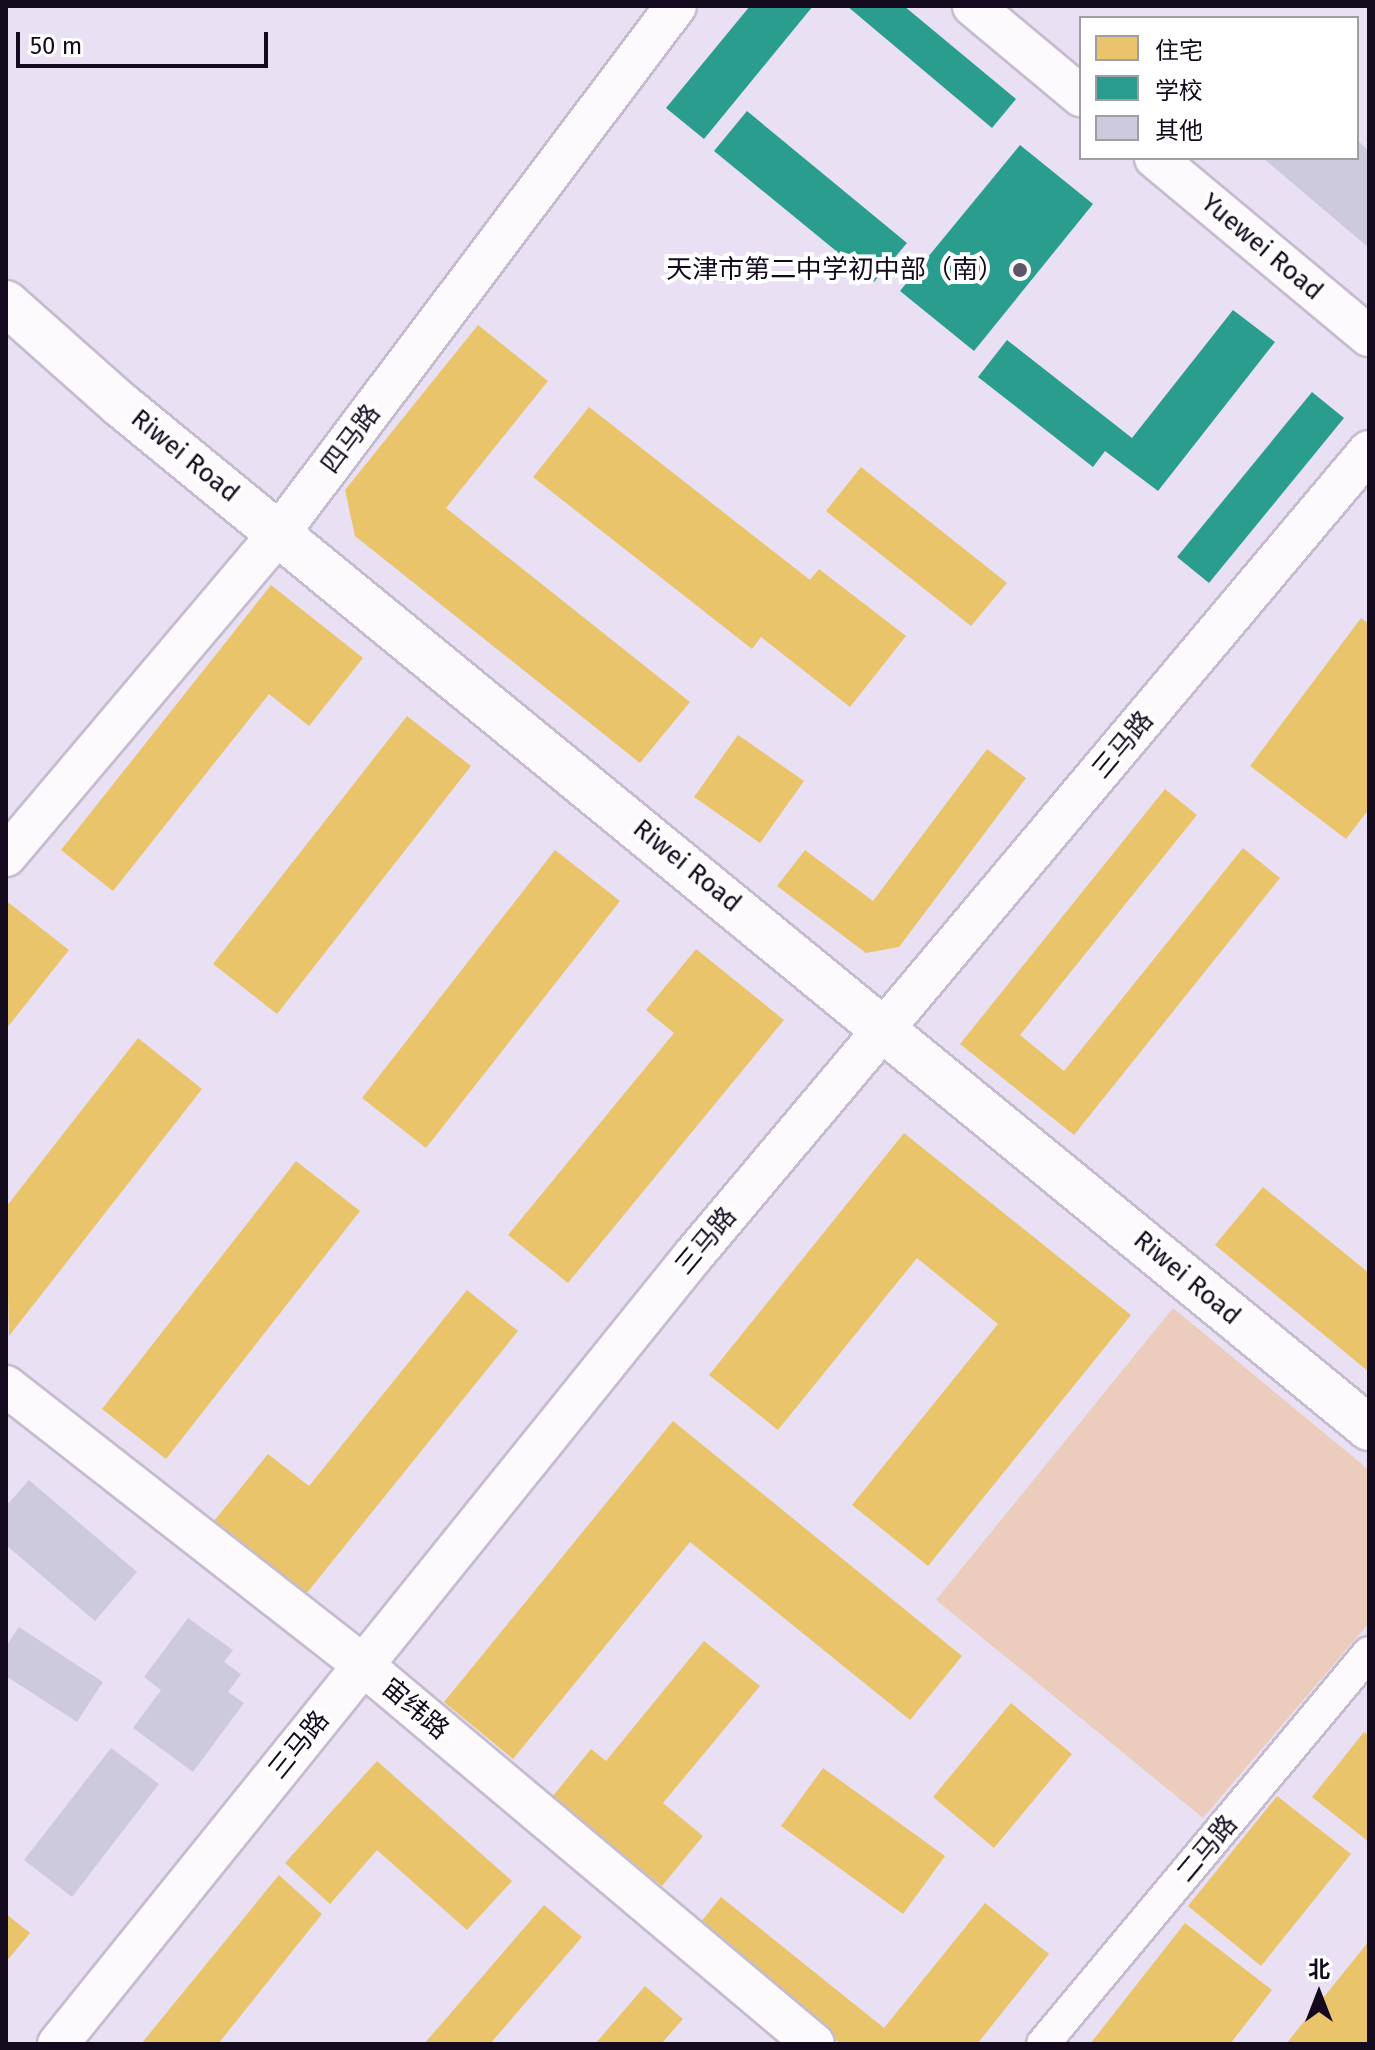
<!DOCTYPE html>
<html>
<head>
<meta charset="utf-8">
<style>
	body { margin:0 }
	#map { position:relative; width:1375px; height:2050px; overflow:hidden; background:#e9e0f4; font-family:"Fira Sans","Noto Sans SC",sans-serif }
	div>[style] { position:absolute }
	.green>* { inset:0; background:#eccdbd }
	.homes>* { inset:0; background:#e9c46a }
	.schools>* { inset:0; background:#2a9d8f }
	.building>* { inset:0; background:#cecade }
	.roads { filter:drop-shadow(2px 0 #c5bccf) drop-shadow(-2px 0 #c5bccf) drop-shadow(0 2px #c5bccf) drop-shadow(0 -2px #c5bccf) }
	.minor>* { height:32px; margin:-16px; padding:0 16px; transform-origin:16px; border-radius:16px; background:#fcfafd }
	.tertiary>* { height:40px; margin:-20px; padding:0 20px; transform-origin:20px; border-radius:20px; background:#fcfafd }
	.secondary>* { height:44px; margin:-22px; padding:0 22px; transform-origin:22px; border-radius:22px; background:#fcfafd }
	.dots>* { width:22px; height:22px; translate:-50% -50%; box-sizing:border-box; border:4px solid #fff; border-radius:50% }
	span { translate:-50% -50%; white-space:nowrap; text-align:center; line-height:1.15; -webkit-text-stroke:8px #fff; paint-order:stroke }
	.street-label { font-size:26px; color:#140a1e }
	.poi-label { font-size:26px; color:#140a1e }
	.right { translate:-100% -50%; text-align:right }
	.frame { position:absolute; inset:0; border:8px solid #140a1e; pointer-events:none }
	.legend { position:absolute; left:1079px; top:16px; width:280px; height:144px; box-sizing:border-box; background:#fff; border:2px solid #a19da5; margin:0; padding:10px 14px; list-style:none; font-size:24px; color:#140a1e }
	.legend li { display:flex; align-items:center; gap:16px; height:40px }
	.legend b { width:40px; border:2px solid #a19da5 }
	.north { position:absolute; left:1279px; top:1954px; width:80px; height:80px; -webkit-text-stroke:6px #fff; paint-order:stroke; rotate:0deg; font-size:22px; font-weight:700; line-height:32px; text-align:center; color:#140a1e }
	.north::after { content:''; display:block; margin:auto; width:28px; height:36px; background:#140a1e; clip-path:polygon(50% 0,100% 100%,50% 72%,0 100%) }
	.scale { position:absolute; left:16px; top:32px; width:252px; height:36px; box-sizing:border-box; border:4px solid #140a1e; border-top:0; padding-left:10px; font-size:24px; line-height:28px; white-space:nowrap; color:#140a1e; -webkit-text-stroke:6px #fff; paint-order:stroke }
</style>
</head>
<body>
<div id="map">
	<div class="green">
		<div style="clip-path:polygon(1173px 1308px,1369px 1470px,1369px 1623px,1203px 1818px,936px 1600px)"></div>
	</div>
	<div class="homes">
		<div style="clip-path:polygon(478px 325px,548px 381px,446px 508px,690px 702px,640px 763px,355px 536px,345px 490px)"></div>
		<div style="clip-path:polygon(589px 407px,810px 580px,819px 569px,906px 636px,850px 707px,761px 637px,752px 649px,533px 477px)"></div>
		<div style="clip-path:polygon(861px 467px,1007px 583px,971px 626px,826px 511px)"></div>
		<div style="clip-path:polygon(271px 585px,363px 658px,309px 726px,269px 694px,113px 891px,61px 850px)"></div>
		<div style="clip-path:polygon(1361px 618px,1369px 624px,1369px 809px,1346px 839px,1250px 766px)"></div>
		<div style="clip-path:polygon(407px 716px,471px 766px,277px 1014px,213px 964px)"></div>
		<div style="clip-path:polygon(738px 735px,804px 781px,760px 843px,694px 797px)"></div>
		<div style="clip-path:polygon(987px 749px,1026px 778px,899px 947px,866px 953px,777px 886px,805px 850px,873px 901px)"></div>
		<div style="clip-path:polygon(1165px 789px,1197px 815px,1020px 1035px,1064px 1071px,1243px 848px,1280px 878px,1074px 1135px,960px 1044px)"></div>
		<div style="clip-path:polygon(555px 850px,620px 901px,426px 1148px,362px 1098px)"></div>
		<div style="clip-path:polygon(9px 903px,69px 950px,6px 1029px,6px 906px)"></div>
		<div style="clip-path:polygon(696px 949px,784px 1020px,568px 1283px,508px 1235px,674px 1033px,646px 1010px)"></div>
		<div style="clip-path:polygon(138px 1038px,202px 1089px,9px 1336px,6px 1207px)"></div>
		<div style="clip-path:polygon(904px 1133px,1131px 1315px,928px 1566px,852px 1505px,998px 1324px,917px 1258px,778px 1430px,709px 1375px)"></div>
		<div style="clip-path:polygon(296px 1161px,360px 1211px,166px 1459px,102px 1409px)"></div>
		<div style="clip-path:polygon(1263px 1187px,1369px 1273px,1369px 1372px,1215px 1245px)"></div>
		<div style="clip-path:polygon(467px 1290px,518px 1331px,306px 1594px,214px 1521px,268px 1454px,309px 1486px)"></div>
		<div style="clip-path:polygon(673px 1421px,962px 1656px,910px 1720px,690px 1542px,513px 1759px,444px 1702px)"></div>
		<div style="clip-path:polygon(704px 1641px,760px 1686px,663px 1803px,703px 1836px,662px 1886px,552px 1797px,591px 1749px,606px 1761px)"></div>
		<div style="clip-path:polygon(1011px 1703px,1072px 1754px,994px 1848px,933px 1797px)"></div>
		<div style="clip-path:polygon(1364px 1732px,1369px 1736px,1369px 1842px,1312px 1797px)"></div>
		<div style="clip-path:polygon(377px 1761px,512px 1881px,467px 1930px,377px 1850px,330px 1904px,285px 1863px)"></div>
		<div style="clip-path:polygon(823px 1768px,945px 1856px,903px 1914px,781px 1826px)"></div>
		<div style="clip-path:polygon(1277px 1796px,1351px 1854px,1261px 1966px,1188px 1906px)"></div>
		<div style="clip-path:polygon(279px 1875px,322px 1914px,218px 2044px,141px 2044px)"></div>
		<div style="clip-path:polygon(721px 1897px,884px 2028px,985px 1903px,1049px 1954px,977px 2044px,841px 2044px,696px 1928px)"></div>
		<div style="clip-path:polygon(544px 1905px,582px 1937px,490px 2044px,424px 2044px)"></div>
		<div style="clip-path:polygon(6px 1914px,30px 1933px,6px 1962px)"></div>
		<div style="clip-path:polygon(1185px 1923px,1272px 1990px,1230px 2044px,1090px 2044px)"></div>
		<div style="clip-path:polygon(1369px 1941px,1369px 2044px,1286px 2044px)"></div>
		<div style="clip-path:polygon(645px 1986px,683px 2019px,661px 2044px,595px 2044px)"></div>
	</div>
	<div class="schools">
		<div style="clip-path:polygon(750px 6px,813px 6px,704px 139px,666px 108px)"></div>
		<div style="clip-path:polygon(847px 6px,904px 6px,1016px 99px,992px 128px)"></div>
		<div style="clip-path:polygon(747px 111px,907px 243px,874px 282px,714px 151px)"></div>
		<div style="clip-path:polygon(1020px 145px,1093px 204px,974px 351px,900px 291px)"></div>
		<div style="clip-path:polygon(1233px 310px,1275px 342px,1158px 491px,1105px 451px,1093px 467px,978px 377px,1007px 340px,1132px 438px)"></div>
		<div style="clip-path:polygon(1312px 392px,1344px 418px,1209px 583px,1177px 557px)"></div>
	</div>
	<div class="building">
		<div style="clip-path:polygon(1357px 140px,1369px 151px,1369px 248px,1263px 158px,1357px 158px)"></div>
		<div style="clip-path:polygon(29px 1480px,137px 1572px,95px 1621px,6px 1545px,6px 1506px)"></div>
		<div style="clip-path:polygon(188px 1618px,233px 1650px,224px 1662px,241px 1674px,228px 1692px,244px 1703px,193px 1772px,133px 1728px,161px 1690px,144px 1677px)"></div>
		<div style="clip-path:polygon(19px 1627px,103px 1682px,77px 1722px,6px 1676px,6px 1646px)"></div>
		<div style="clip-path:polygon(111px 1748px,159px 1784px,72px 1897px,24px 1860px)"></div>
	</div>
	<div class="roads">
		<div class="minor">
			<div style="left:1043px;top:2044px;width:509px;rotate:-50.18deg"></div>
		</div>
		<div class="tertiary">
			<div style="left:973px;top:6px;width:141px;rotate:39.8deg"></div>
			<div style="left:1155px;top:158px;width:278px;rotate:39.8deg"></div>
			<div style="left:6px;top:856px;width:424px;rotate:-49.8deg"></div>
			<div style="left:280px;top:532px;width:658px;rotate:-53.03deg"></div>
			<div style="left:6px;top:1386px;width:453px;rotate:38deg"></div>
			<div style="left:363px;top:1665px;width:589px;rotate:40.04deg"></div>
			<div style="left:58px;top:2044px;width:1012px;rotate:-51.14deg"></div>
			<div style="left:693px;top:1256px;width:1051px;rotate:-49.98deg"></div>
		</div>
		<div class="secondary">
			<div style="left:6px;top:303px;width:154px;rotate:41.6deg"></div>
			<div style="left:121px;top:405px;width:1614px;rotate:39.34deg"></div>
		</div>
	</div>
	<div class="dots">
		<div style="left:1020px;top:270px;background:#5f5569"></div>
	</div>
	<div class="street-label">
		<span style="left:1262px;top:247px;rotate:40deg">Yuewei Road</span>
		<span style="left:351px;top:439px;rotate:-53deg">四马路</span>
		<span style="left:185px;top:456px;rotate:39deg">Riwei Road</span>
		<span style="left:1123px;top:745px;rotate:-50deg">三马路</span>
		<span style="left:687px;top:866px;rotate:39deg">Riwei Road</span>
		<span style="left:706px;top:1241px;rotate:-50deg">三马路</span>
		<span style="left:1187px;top:1278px;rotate:40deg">Riwei Road</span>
		<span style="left:415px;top:1709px;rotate:40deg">宙纬路</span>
		<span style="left:299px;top:1745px;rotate:-51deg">三马路</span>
		<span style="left:1207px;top:1849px;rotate:-50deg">二马路</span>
	</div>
	<div class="poi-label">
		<span class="right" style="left:1004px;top:270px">天津市第二中学初中部（南）</span>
	</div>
	<div class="frame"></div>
	<ul class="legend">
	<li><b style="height:22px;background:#e9c46a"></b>住宅</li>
	<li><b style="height:22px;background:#2a9d8f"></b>学校</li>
	<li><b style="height:22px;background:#cecade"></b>其他</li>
	</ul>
	<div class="north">北</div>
	<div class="scale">50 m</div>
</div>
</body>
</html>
